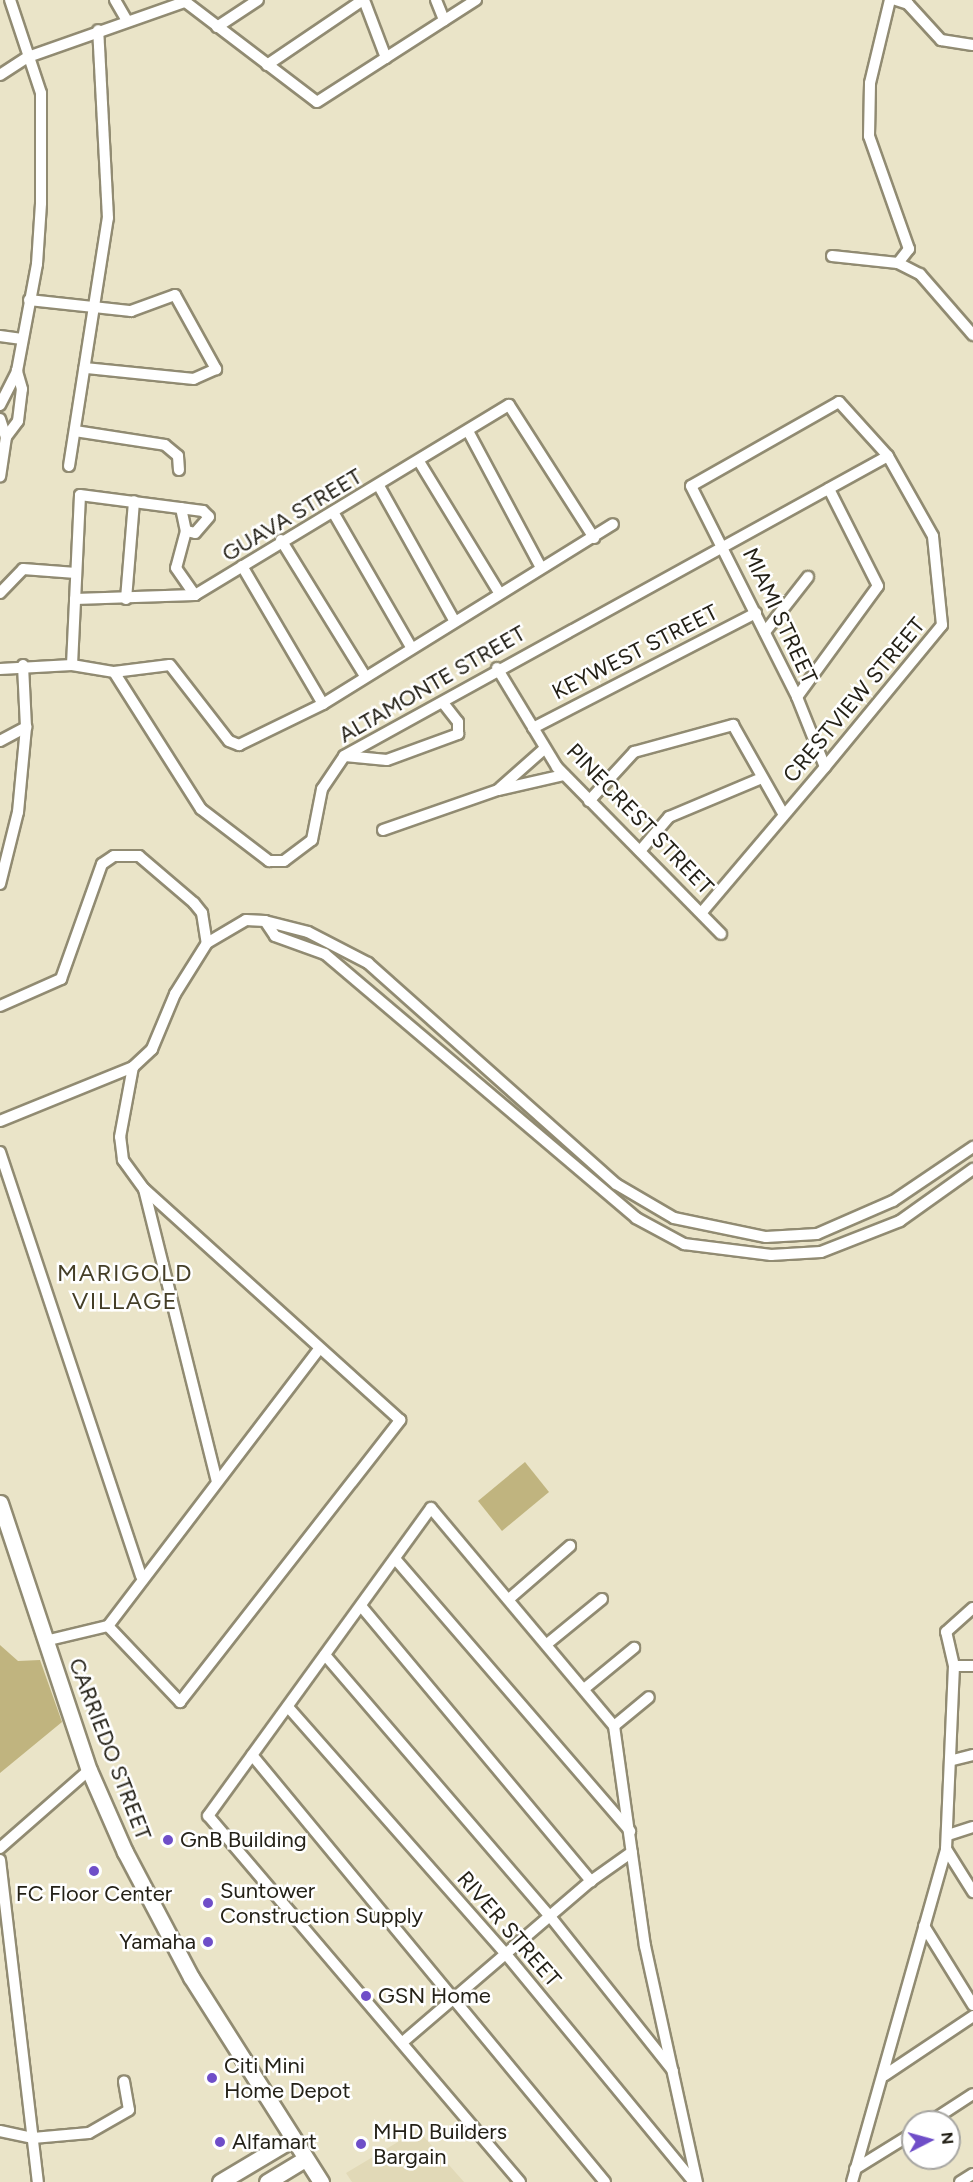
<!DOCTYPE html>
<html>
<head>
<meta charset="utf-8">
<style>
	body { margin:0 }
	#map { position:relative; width:973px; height:2182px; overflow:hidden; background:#eae4c8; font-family:Figtree,sans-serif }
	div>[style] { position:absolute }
	.built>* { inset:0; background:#e1d9b7 }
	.green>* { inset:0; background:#c0b47f }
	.roads { filter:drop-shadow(2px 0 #918b72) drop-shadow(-2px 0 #918b72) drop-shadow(0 2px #918b72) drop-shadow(0 -2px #918b72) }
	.street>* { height:10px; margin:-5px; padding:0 5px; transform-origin:5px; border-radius:5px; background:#fff }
	.secondary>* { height:15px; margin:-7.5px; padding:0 7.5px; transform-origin:7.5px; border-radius:7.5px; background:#fff }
	.dots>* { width:16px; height:16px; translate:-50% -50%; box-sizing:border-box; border:3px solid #fff; border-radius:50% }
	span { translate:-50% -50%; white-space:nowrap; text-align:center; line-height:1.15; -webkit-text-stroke:5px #fff; paint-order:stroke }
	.street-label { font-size:22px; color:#242117 }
	.poi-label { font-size:22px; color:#242117 }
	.left { translate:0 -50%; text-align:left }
	.right { translate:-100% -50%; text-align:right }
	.neighbourhood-label { font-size:24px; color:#443e27; letter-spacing:1.5px }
	.north { position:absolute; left:901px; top:2110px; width:60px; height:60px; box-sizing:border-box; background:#fff; border:2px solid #a7a6a2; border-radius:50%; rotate:84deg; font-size:16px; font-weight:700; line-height:24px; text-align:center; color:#242117 }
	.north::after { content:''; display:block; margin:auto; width:21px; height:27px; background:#6f4ec8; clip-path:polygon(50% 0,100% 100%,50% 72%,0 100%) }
</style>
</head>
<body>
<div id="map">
	<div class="built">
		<div style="clip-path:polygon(418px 2130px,464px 2182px,352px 2182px,346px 2173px)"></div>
	</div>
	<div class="green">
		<div style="clip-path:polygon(525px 1462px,549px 1492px,502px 1531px,478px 1501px)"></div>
		<div style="clip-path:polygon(0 1645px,18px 1661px,40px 1660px,62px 1722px,0 1773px)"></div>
	</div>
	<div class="roads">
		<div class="street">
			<div style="left:115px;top:0;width:24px;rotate:60deg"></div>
			<div style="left:183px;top:0;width:168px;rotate:37.3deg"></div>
			<div style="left:317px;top:102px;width:189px;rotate:-32.7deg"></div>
			<div style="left:364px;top:0;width:62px;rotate:69.2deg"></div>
			<div style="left:436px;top:0;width:22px;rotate:68deg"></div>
			<div style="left:896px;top:0;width:13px;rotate:18deg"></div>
			<div style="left:908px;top:4px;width:49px;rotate:47.5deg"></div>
			<div style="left:941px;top:40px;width:32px;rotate:9deg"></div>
			<div style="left:217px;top:27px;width:49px;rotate:-33.4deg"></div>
			<div style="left:267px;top:65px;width:116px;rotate:-34.1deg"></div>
			<div style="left:0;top:75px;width:33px;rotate:-33deg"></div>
			<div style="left:28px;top:57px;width:165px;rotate:-19.4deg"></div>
			<div style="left:832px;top:256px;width:66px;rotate:6.1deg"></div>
			<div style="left:898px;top:263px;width:18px;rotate:-52deg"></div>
			<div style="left:909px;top:249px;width:120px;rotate:-109.5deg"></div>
			<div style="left:869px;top:136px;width:53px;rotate:-88.9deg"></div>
			<div style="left:870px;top:83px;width:85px;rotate:-76.5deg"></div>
			<div style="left:898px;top:263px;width:25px;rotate:27deg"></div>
			<div style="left:920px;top:274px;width:81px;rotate:49deg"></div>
			<div style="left:29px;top:300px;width:103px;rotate:6.2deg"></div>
			<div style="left:131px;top:311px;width:47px;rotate:-20deg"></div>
			<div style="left:175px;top:295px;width:85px;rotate:61deg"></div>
			<div style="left:216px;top:369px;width:24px;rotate:156deg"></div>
			<div style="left:194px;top:379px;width:110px;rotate:-174.2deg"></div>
			<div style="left:0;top:336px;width:22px;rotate:8deg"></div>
			<div style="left:0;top:405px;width:38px;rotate:-63deg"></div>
			<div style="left:0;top:419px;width:19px;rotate:72deg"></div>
			<div style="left:6px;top:437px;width:40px;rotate:98.5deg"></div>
			<div style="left:75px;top:431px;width:91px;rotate:8.8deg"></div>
			<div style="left:165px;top:445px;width:17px;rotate:40deg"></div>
			<div style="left:178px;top:456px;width:14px;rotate:86deg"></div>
			<div style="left:468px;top:431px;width:153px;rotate:61.9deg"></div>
			<div style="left:6px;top:437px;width:20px;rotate:-53deg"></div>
			<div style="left:18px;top:421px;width:32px;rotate:-83deg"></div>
			<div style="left:22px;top:389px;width:19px;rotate:-106deg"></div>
			<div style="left:17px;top:371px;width:109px;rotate:-79.4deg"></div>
			<div style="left:37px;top:264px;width:61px;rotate:-86.2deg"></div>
			<div style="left:41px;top:203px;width:110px;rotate:-90deg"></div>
			<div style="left:41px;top:93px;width:98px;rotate:-108.4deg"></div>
			<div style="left:420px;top:463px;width:153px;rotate:58.6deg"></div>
			<div style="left:69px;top:466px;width:251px;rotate:-81.1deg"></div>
			<div style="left:108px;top:218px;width:188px;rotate:-93deg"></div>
			<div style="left:379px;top:486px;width:154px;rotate:60.8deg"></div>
			<div style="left:181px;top:508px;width:24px;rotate:78deg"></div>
			<div style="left:186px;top:531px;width:38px;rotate:105deg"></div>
			<div style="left:176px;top:568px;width:33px;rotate:55deg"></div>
			<div style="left:333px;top:512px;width:156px;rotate:60deg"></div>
			<div style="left:281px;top:540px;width:160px;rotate:58.3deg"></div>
			<div style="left:242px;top:566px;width:160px;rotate:59.6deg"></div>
			<div style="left:0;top:593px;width:33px;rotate:-46deg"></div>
			<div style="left:23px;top:569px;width:53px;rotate:4.3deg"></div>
			<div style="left:75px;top:599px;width:120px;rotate:-1.9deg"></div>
			<div style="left:195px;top:595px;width:367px;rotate:-31.2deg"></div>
			<div style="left:509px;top:405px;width:158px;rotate:57.4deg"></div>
			<div style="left:126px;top:599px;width:98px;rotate:-85.3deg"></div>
			<div style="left:765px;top:632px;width:70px;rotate:-52deg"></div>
			<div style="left:72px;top:665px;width:170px;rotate:-87.3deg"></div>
			<div style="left:80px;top:495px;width:124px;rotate:7.4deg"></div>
			<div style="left:203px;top:511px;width:8px;rotate:45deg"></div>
			<div style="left:209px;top:517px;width:21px;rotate:131deg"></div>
			<div style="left:195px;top:533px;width:9px;rotate:-167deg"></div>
			<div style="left:497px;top:668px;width:116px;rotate:58.8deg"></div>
			<div style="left:557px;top:767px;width:234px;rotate:45.5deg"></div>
			<div style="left:0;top:669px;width:72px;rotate:-3.2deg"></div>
			<div style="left:72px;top:665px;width:43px;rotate:9.5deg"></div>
			<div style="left:114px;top:672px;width:162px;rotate:57.6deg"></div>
			<div style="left:201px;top:809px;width:86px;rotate:37.4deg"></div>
			<div style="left:269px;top:861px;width:15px"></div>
			<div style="left:284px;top:861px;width:35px;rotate:-37deg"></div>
			<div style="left:312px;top:840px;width:52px;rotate:-78.9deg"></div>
			<div style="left:322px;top:789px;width:40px;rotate:-56deg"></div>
			<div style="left:344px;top:756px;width:621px;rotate:-28.88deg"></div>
			<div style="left:114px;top:672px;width:56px;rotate:-7.1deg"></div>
			<div style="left:170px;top:665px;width:96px;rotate:52.2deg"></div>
			<div style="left:229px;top:741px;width:11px;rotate:22deg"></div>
			<div style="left:239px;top:745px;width:93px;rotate:-26deg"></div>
			<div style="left:323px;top:704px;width:341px;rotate:-31.8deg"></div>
			<div style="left:797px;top:697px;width:137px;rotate:-53.9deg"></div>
			<div style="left:878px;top:586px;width:109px;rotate:-116.8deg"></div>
			<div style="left:533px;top:728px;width:251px;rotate:-27.3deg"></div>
			<div style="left:0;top:741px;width:30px;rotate:-28deg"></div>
			<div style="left:345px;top:756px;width:42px;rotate:5.4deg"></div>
			<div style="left:387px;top:760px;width:76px;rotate:-20.1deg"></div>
			<div style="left:458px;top:734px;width:12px;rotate:-90deg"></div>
			<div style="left:458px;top:722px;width:23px;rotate:-128deg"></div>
			<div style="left:500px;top:788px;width:60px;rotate:-41.6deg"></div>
			<div style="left:589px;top:801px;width:67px;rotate:-47.4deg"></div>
			<div style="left:634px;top:752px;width:103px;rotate:-15.3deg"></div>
			<div style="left:733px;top:725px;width:103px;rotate:60.5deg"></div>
			<div style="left:383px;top:830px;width:122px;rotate:-19.2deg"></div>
			<div style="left:498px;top:790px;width:68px;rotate:-12.8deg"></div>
			<div style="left:640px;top:851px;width:45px;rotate:-49.5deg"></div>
			<div style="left:669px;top:817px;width:101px;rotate:-22.8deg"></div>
			<div style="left:0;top:884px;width:74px;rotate:-76deg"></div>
			<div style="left:18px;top:812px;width:85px;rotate:-84.6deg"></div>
			<div style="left:26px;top:727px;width:62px;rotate:-92.8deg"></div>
			<div style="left:703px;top:911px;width:189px;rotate:-49.7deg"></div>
			<div style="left:825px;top:767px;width:184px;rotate:-50.5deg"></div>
			<div style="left:942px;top:625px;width:89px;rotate:-95.8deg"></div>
			<div style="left:933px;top:536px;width:92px;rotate:-119.4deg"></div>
			<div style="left:888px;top:456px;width:73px;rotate:-132.2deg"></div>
			<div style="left:839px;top:402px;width:170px;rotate:150.4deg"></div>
			<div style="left:691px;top:486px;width:236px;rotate:63.3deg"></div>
			<div style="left:797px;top:697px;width:75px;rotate:68.2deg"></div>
			<div style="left:265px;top:921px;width:44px;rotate:14.3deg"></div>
			<div style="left:308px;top:932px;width:68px;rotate:27.3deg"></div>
			<div style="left:368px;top:963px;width:332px;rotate:41.7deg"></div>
			<div style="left:616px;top:1184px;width:67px;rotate:30.4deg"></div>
			<div style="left:674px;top:1218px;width:94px;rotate:11.7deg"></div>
			<div style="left:766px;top:1237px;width:51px;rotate:-3.4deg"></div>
			<div style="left:817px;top:1234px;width:83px;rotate:-23.5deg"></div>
			<div style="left:893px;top:1201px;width:97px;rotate:-34deg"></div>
			<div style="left:0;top:1006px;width:67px;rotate:-23.9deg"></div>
			<div style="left:61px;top:979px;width:122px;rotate:-70.4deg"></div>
			<div style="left:102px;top:864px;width:14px;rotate:-34deg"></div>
			<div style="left:114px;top:856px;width:25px"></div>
			<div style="left:139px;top:856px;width:72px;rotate:40.5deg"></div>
			<div style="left:194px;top:903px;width:13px;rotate:51deg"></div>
			<div style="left:202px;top:913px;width:30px;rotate:81deg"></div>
			<div style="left:0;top:1121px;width:144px;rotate:-22.1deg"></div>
			<div style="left:133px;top:1067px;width:26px;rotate:-43deg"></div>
			<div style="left:152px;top:1049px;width:60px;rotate:-67.3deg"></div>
			<div style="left:175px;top:994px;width:60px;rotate:-57.9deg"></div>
			<div style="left:207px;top:943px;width:45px;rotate:-30.5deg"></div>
			<div style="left:246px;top:920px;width:19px;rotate:3deg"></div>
			<div style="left:265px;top:921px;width:18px;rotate:56deg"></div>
			<div style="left:275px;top:936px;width:53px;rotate:19.8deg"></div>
			<div style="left:325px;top:954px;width:408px;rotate:40.3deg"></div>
			<div style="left:636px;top:1218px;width:55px;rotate:28.4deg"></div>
			<div style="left:684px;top:1244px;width:88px;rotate:7.2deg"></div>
			<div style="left:771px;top:1255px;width:50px;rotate:-3.4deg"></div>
			<div style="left:821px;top:1252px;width:85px;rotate:-21.4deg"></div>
			<div style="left:900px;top:1221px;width:90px;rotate:-35.5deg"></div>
			<div style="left:0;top:1152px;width:447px;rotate:71.6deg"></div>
			<div style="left:144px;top:1189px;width:302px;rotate:76deg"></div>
			<div style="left:397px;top:1561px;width:357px;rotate:49.2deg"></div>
			<div style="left:509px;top:1599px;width:81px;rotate:-41deg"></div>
			<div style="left:361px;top:1606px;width:359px;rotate:50.1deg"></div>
			<div style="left:108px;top:1626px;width:105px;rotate:46.5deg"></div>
			<div style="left:180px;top:1702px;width:358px;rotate:-52deg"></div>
			<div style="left:400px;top:1420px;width:345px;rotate:-137.9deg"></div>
			<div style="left:144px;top:1189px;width:36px;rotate:-126deg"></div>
			<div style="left:123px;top:1160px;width:23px;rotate:-97deg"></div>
			<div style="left:120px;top:1137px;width:71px;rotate:-79.5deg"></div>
			<div style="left:45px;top:1641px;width:65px;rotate:-13.4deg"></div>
			<div style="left:108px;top:1626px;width:348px;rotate:-52.7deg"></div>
			<div style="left:547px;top:1644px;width:71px;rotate:-39.3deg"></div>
			<div style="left:325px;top:1655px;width:343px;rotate:49.3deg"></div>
			<div style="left:549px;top:1915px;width:199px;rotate:51.5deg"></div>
			<div style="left:954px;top:1666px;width:19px"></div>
			<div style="left:584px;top:1689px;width:65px;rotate:-39.4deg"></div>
			<div style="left:288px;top:1707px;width:328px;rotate:48.6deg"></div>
			<div style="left:505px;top:1953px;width:297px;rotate:50.5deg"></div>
			<div style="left:614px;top:1726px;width:45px;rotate:-39.6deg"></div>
			<div style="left:252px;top:1755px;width:554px;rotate:50.42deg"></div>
			<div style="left:953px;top:1760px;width:21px;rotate:-14deg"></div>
			<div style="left:948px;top:1835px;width:26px;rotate:-18deg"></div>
			<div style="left:0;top:1848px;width:118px;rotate:-41.2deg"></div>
			<div style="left:946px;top:1849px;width:51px;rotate:57.9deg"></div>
			<div style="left:0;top:1860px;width:324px;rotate:83.3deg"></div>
			<div style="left:924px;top:1926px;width:93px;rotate:58.2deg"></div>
			<div style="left:404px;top:2041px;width:246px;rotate:-40.6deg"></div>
			<div style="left:591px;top:1881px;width:50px;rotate:-35.3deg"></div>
			<div style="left:885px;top:2075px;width:106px;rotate:-33.8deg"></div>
			<div style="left:930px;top:2122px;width:51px;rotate:-33.1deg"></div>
			<div style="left:0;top:2131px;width:34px;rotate:12deg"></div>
			<div style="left:33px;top:2138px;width:56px;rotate:-5.1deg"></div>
			<div style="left:89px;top:2133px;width:46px;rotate:-29.9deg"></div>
			<div style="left:129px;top:2110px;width:29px;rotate:-100deg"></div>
			<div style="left:855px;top:2169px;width:68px;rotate:-31.8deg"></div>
			<div style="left:520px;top:2182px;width:481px;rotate:-130.4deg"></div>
			<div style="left:208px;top:1816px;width:380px;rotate:-54.1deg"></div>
			<div style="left:431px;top:1508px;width:285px;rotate:50deg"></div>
			<div style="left:614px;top:1726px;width:222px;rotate:82deg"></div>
			<div style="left:645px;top:1946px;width:242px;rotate:77.6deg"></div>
			<div style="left:852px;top:2182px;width:346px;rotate:-74.2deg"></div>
			<div style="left:946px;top:1849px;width:183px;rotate:-87.5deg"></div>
			<div style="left:954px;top:1666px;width:35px;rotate:-103deg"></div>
			<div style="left:946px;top:1632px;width:36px;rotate:-42deg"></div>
			<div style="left:960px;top:2182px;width:15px;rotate:-32deg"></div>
		</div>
		<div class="secondary">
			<div style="left:0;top:1503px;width:281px;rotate:71.6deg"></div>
			<div style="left:89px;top:1770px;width:90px;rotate:66.3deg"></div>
			<div style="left:125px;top:1852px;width:141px;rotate:62.2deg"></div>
			<div style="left:191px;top:1977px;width:243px;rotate:57.6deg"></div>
			<div style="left:220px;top:2182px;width:84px;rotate:-30.8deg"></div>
			<div style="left:267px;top:2182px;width:44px;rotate:-31.2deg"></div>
		</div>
	</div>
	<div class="dots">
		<div style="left:168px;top:1840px;background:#6f4ec8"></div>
		<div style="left:94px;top:1871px;background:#6f4ec8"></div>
		<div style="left:208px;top:1903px;background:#6f4ec8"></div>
		<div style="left:208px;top:1942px;background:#6f4ec8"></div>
		<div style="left:366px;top:1996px;background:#6f4ec8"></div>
		<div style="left:212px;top:2078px;background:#6f4ec8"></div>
		<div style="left:220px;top:2142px;background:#6f4ec8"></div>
		<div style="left:361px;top:2144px;background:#6f4ec8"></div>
	</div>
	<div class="street-label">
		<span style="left:292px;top:515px;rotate:-31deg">GUAVA STREET</span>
		<span style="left:780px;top:616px;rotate:65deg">MIAMI STREET</span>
		<span style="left:635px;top:652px;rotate:-27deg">KEYWEST STREET</span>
		<span style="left:432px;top:684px;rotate:-30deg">ALTAMONTE STREET</span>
		<span style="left:854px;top:700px;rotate:-50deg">CRESTVIEW STREET</span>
		<span style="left:640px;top:819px;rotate:46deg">PINECREST STREET</span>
		<span style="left:110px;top:1749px;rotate:69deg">CARRIEDO STREET</span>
		<span style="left:509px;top:1929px;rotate:49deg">RIVER STREET</span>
	</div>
	<div class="poi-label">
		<span class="left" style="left:180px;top:1840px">GnB Building</span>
		<span class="left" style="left:220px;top:1903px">Suntower<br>Construction Supply</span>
		<span style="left:94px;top:1894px">FC Floor Center</span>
		<span class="right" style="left:196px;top:1942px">Yamaha</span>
		<span class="left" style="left:378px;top:1996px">GSN Home</span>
		<span class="left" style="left:224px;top:2078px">Citi Mini<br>Home Depot</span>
		<span class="left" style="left:373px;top:2144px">MHD Builders<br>Bargain</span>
		<span class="left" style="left:232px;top:2142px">Alfamart</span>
	</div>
	<div class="neighbourhood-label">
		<span style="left:125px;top:1287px">MARIGOLD<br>VILLAGE</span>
	</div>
	<div class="north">N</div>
</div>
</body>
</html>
